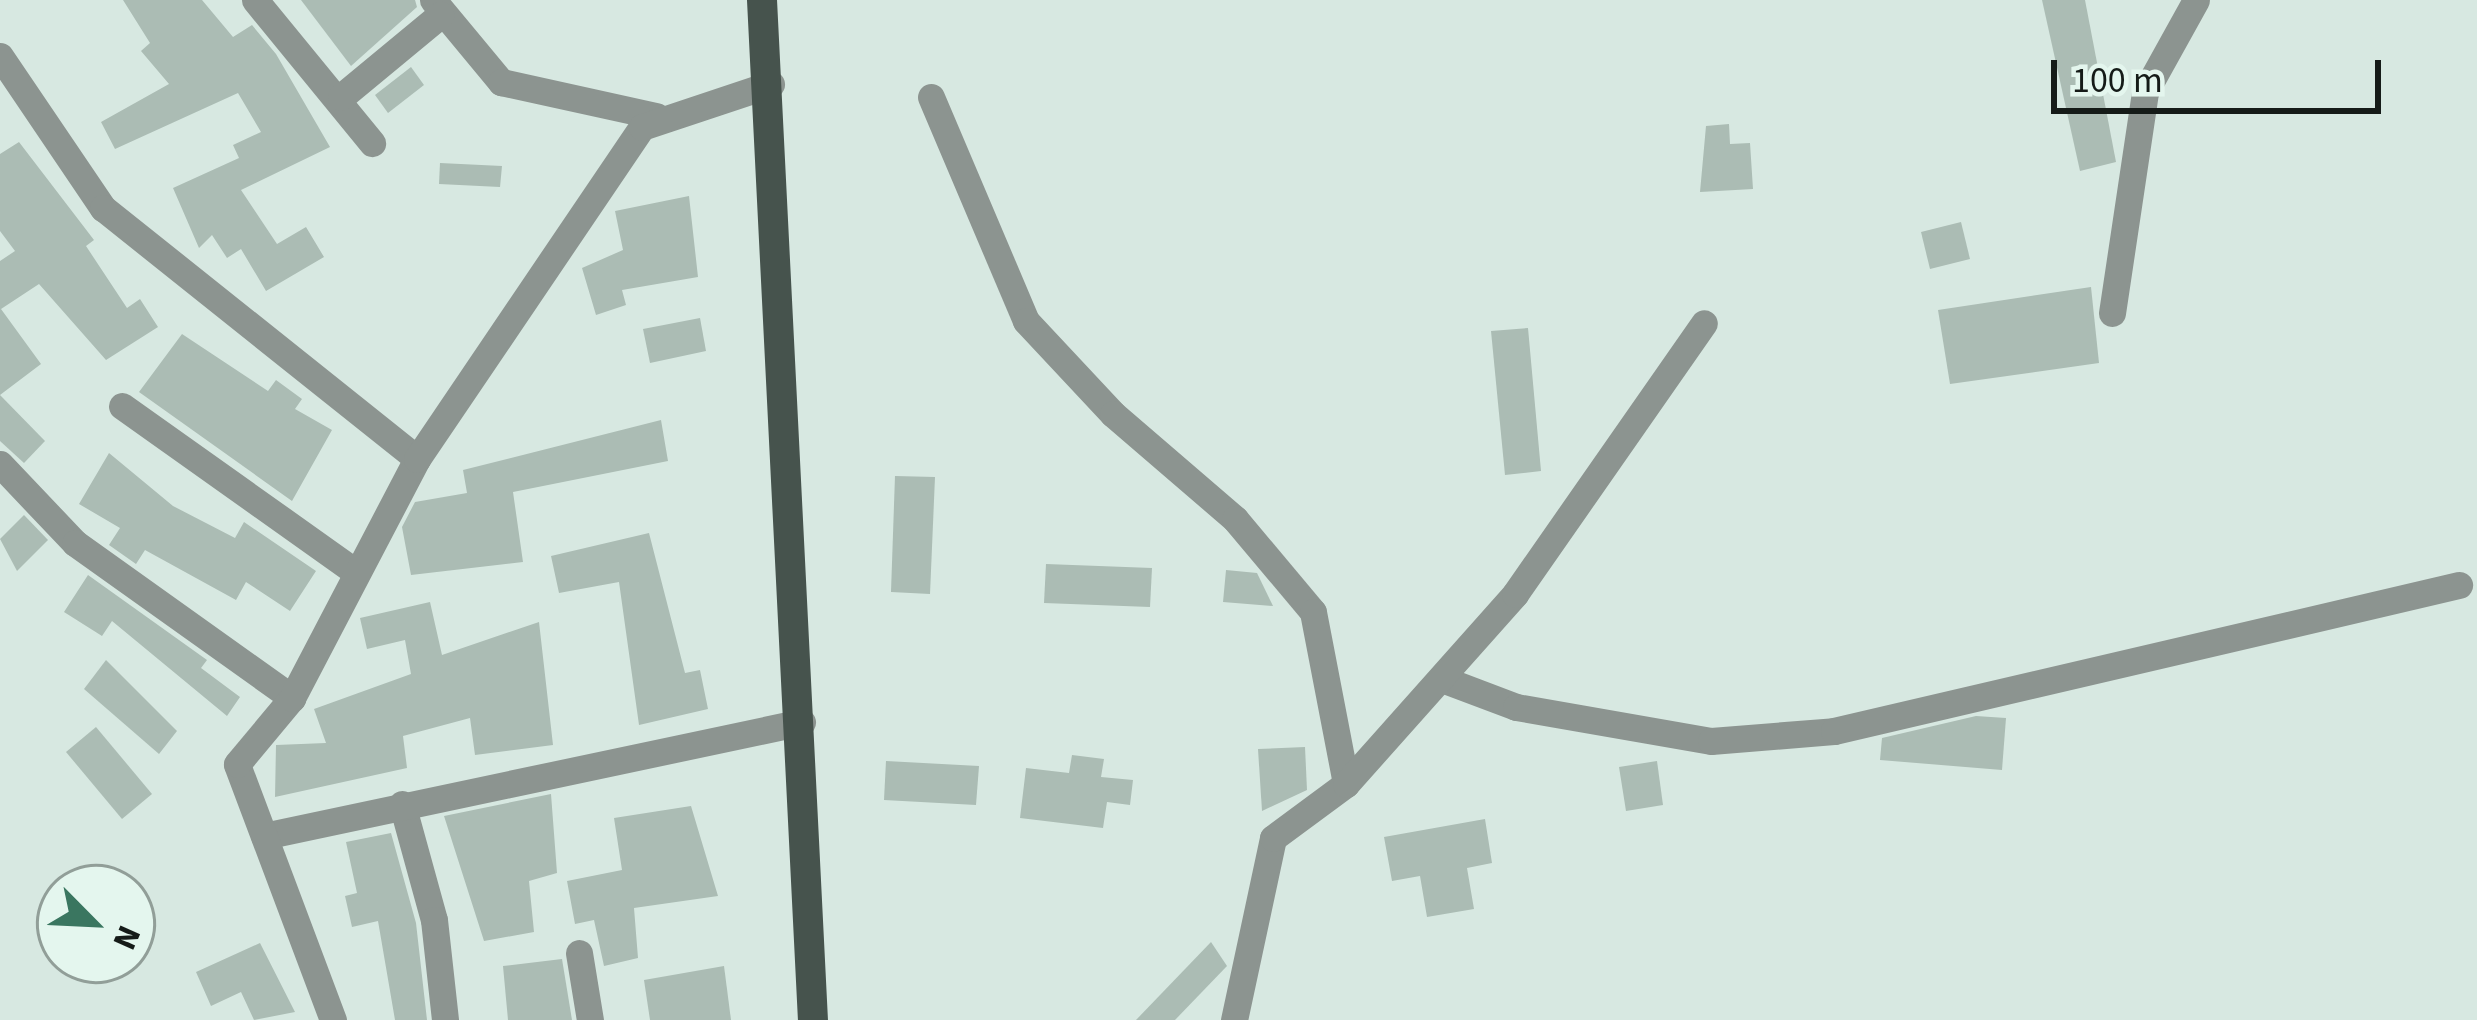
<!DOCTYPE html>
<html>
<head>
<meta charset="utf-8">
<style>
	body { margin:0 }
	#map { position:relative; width:2477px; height:1020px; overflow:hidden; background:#d7e8e1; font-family:"Source Sans 3",sans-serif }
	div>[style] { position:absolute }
	.building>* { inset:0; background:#abbcb4 }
	.minor>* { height:27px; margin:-13.5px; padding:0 13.5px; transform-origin:13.5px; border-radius:13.5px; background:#8c9490 }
	.major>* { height:30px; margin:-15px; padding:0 15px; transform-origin:15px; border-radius:15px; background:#46534d }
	span { translate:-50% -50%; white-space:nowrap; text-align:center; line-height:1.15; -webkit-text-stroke:12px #e4f6ee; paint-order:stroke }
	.north { position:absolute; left:36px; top:864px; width:120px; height:120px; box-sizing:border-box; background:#e4f6ee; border:3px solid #919e98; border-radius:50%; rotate:114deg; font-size:33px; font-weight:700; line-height:48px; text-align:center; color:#151b18 }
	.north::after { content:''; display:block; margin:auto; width:42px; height:54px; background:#3a7660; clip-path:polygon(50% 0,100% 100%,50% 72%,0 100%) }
	.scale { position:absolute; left:2051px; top:60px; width:330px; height:54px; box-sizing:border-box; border:6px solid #151b18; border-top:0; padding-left:15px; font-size:36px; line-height:42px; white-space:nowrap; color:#151b18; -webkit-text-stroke:9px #e4f6ee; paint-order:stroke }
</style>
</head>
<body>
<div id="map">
	<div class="building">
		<div style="clip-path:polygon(123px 0,202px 0,233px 37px,252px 25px,276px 54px,330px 147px,241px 190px,277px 244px,306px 227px,324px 257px,266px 291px,241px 249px,227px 258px,212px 235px,199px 248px,173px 188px,239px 158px,233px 145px,261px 132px,238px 93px,115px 149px,101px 122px,169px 84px,141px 51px,150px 43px)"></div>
		<div style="clip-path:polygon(301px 0,415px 0,417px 7px,351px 66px)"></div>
		<div style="clip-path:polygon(2042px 0,2085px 0,2116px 162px,2080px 171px)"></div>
		<div style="clip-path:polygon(411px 67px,424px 85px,388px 113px,375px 95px)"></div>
		<div style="clip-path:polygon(1729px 124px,1730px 144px,1750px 143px,1753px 189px,1700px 192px,1706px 126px)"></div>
		<div style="clip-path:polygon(19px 142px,94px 240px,86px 246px,127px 308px,140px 299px,158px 327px,106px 360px,39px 284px,1px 309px,41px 364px,0 395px,0 261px,15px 251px,0 231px,0 154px)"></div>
		<div style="clip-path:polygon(440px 163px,502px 166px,500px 187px,439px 184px)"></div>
		<div style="clip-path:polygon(689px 196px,698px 277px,622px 290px,626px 305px,596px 315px,582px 268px,623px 250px,615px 211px)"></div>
		<div style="clip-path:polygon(1961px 222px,1970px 259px,1930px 269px,1921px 232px)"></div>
		<div style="clip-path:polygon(2091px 287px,2099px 363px,1950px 384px,1938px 310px)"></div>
		<div style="clip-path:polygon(700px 318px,706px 351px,650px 363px,643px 329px)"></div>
		<div style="clip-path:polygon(1528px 328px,1541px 471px,1505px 475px,1491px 331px)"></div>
		<div style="clip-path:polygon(182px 334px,268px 391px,276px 380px,302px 399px,295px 409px,332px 430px,292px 501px,139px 392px)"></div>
		<div style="clip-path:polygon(0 395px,45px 441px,24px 463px,0 441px)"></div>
		<div style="clip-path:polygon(661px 420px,668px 461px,513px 492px,523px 562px,411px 575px,402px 527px,415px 502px,467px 493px,463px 470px)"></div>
		<div style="clip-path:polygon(109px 453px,173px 506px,235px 538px,244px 522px,316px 571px,290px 611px,246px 582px,236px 600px,145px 550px,136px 564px,109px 545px,120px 528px,79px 504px)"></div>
		<div style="clip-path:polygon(895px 476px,935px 477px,930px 594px,891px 592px)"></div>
		<div style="clip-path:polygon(24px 515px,48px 540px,17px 571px,0 539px)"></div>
		<div style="clip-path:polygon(649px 533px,685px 673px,700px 670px,708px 709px,639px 725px,619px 582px,559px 593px,551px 556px)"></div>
		<div style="clip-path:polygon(1046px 564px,1152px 568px,1150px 607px,1044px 603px)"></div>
		<div style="clip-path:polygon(1226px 570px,1257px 573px,1273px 606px,1223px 602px)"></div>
		<div style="clip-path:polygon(88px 575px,207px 660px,201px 668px,240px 697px,227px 716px,112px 621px,102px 636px,64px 612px)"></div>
		<div style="clip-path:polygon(430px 602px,442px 655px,539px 622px,553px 745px,475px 755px,470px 718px,403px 736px,407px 768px,275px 797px,276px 745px,326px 743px,314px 709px,411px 674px,405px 640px,367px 649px,360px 618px)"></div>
		<div style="clip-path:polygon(106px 660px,177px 731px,159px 754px,84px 689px)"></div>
		<div style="clip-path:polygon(1976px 716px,2006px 718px,2002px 770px,1880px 760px,1882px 738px)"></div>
		<div style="clip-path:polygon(96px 727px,152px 794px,122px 819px,66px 752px)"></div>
		<div style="clip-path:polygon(1305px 747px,1307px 790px,1262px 811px,1258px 749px)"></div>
		<div style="clip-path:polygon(1072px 755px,1104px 759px,1101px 777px,1133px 780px,1130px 805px,1107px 802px,1103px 828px,1020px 818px,1026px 768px,1069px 773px)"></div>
		<div style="clip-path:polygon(886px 761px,979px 766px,976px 805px,884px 800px)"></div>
		<div style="clip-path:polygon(1657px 761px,1663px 805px,1626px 811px,1619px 767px)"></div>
		<div style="clip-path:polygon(551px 794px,557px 873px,529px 881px,534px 932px,484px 941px,444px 816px)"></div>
		<div style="clip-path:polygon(691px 806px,718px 896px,634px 908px,638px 958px,604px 966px,594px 920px,575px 924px,567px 881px,622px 870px,614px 818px)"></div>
		<div style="clip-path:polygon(1485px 819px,1492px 863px,1467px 868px,1474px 909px,1427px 917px,1420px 876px,1392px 881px,1384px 837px)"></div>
		<div style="clip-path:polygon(391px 833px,416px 923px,427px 1020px,395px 1020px,378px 921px,352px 927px,345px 896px,357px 893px,346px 842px)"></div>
		<div style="clip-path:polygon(1211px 942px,1227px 966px,1175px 1020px,1136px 1020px)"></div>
		<div style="clip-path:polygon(260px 943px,295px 1012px,254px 1020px,241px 992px,211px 1006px,196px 972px)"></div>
		<div style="clip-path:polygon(562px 959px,572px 1020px,508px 1020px,503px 966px)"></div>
		<div style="clip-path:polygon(724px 966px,731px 1020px,650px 1020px,644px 980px)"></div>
	</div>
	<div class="minor">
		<div style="left:255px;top:0;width:185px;rotate:50.7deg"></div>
		<div style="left:433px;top:0;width:107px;rotate:50.3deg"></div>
		<div style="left:501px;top:82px;width:159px;rotate:12.4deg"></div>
		<div style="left:0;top:56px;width:184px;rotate:55.9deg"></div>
		<div style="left:103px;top:208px;width:402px;rotate:38.6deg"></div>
		<div style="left:341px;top:97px;width:129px;rotate:-39.6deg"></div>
		<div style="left:931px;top:97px;width:243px;rotate:67deg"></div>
		<div style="left:1026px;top:321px;width:127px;rotate:46.9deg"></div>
		<div style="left:1113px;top:414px;width:161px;rotate:40.7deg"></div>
		<div style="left:1235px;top:519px;width:121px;rotate:50deg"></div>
		<div style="left:1313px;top:612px;width:175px;rotate:79.1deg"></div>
		<div style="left:2112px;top:313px;width:223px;rotate:-81.5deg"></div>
		<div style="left:2145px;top:92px;width:105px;rotate:-61deg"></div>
		<div style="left:122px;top:406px;width:283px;rotate:35.4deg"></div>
		<div style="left:0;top:464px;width:109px;rotate:46.5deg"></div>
		<div style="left:75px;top:543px;width:267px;rotate:35.5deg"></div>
		<div style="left:1442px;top:679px;width:79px;rotate:20.7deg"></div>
		<div style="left:1516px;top:707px;width:198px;rotate:9.9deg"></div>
		<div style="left:1711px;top:741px;width:123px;rotate:-4.6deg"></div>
		<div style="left:1834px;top:731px;width:642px;rotate:-13.15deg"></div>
		<div style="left:402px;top:804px;width:120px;rotate:74.6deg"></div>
		<div style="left:434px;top:920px;width:101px;rotate:83.7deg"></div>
		<div style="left:264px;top:836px;width:550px;rotate:-11.96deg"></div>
		<div style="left:579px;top:953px;width:68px;rotate:80.7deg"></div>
		<div style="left:333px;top:1020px;width:273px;rotate:-110.6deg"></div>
		<div style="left:237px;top:764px;width:86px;rotate:-50.2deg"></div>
		<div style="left:292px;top:698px;width:270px;rotate:-62.4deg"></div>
		<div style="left:417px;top:459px;width:401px;rotate:-55.9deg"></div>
		<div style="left:642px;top:127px;width:136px;rotate:-18.4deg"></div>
		<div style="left:1234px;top:1020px;width:186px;rotate:-77.9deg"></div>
		<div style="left:1273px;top:838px;width:91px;rotate:-36.5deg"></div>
		<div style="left:1346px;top:784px;width:254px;rotate:-48.3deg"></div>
		<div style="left:1515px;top:594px;width:330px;rotate:-55.1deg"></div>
	</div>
	<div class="major">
		<div style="left:762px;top:0;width:1021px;rotate:87.14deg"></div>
	</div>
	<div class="north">N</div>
	<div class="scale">100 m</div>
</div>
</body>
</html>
